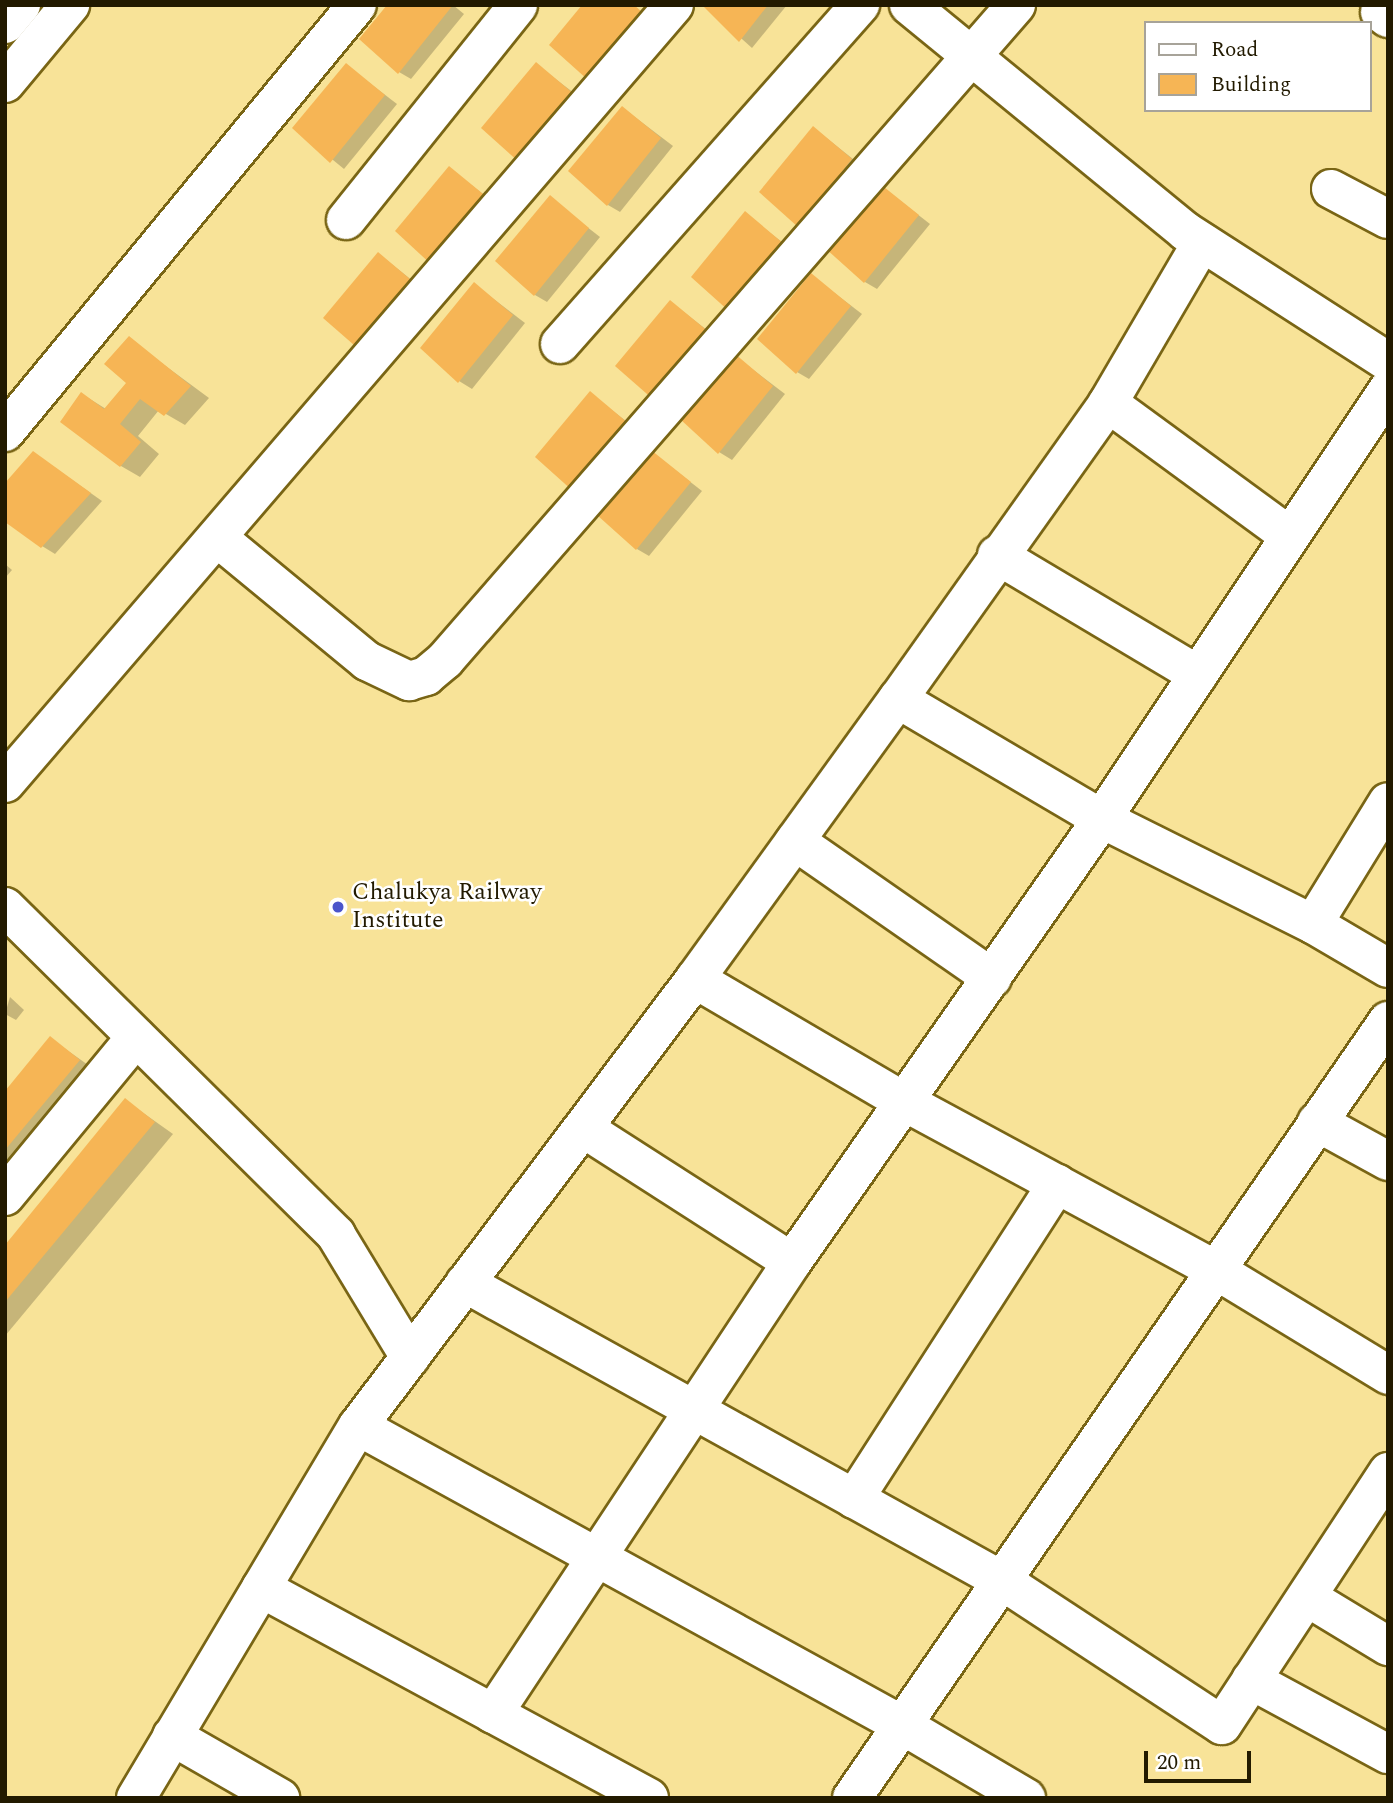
<!DOCTYPE html>
<html>
<head>
<meta charset="utf-8">
<style>
	body { margin:0 }
	#map { position:relative; width:1393px; height:1803px; overflow:hidden; background:#f8e398; font-family:Spectral,serif }
	div>[style] { position:absolute }
	.shadow>* { inset:0; background:#0003 }
	.building>* { inset:0; background:#f6b555 }
	.roads { filter:drop-shadow(2px 0 #796515) drop-shadow(-2px 0 #796515) drop-shadow(0 2px #796515) drop-shadow(0 -2px #796515) }
	.minor>* { height:38px; margin:-19px; padding:0 19px; transform-origin:19px; border-radius:19px; background:#fff }
	.trunk>* { height:38px; margin:-19px; padding:0 19px; transform-origin:19px; border-radius:19px; background:#fff }
	.dots>* { width:19px; height:19px; translate:-50% -50%; box-sizing:border-box; border:4px solid #fff; border-radius:50% }
	span { translate:-50% -50%; white-space:nowrap; text-align:center; line-height:1.15; -webkit-text-stroke:5px #fff; paint-order:stroke }
	.poi-label { font-size:24px; color:#221a00 }
	.left { translate:0 -50%; text-align:left }
	.frame { position:absolute; inset:0; border:7px solid #221a00; pointer-events:none }
	.legend { position:absolute; left:1144px; top:21px; width:228px; height:91px; box-sizing:border-box; background:#fff; border:2px solid #a7a399; margin:0; padding:9px 12px; list-style:none; font-size:21px; color:#221a00 }
	.legend li { display:flex; align-items:center; gap:14px; height:35px }
	.legend b { width:35px; border:2px solid #a7a399 }
	.scale { position:absolute; left:1144px; top:1751px; width:107px; height:32px; box-sizing:border-box; border:4px solid #221a00; border-top:0; padding-left:9px; font-size:21px; line-height:24px; white-space:nowrap; color:#221a00; -webkit-text-stroke:5px #fff; paint-order:stroke }
</style>
</head>
<body>
<div id="map">
	<div class="shadow">
		<div style="clip-path:polygon(389px 5px,453px 5px,464px 14px,411px 79px,399px 72px)"></div>
		<div style="clip-path:polygon(704px 5px,787px 5px,752px 48px)"></div>
		<div style="clip-path:polygon(536px 64px,587px 103px,534px 169px)"></div>
		<div style="clip-path:polygon(346px 65px,397px 104px,344px 169px,294px 128px)"></div>
		<div style="clip-path:polygon(623px 108px,673px 146px,620px 212px,608px 205px)"></div>
		<div style="clip-path:polygon(814px 128px,863px 167px,799px 225px)"></div>
		<div style="clip-path:polygon(449px 168px,500px 207px,397px 231px)"></div>
		<div style="clip-path:polygon(880px 185px,930px 224px,877px 289px,865px 282px)"></div>
		<div style="clip-path:polygon(550px 198px,600px 237px,547px 302px,535px 295px)"></div>
		<div style="clip-path:polygon(746px 214px,796px 253px,743px 318px)"></div>
		<div style="clip-path:polygon(379px 254px,428px 293px,376px 358px)"></div>
		<div style="clip-path:polygon(811px 275px,862px 314px,809px 379px,797px 372px)"></div>
		<div style="clip-path:polygon(474px 284px,525px 323px,472px 389px,459px 381px)"></div>
		<div style="clip-path:polygon(671px 302px,721px 341px,656px 399px)"></div>
		<div style="clip-path:polygon(129px 339px,209px 398px,185px 425px,159px 410px,138px 436px,159px 454px,140px 477px,121px 466px,82px 394px,106px 409px,128px 383px)"></div>
		<div style="clip-path:polygon(734px 355px,785px 394px,732px 460px,719px 452px)"></div>
		<div style="clip-path:polygon(590px 393px,640px 432px,538px 457px)"></div>
		<div style="clip-path:polygon(652px 452px,702px 491px,649px 556px,637px 549px)"></div>
		<div style="clip-path:polygon(34px 453px,102px 501px,55px 554px,42px 546px)"></div>
		<div style="clip-path:polygon(5px 564px,12px 570px,5px 578px)"></div>
		<div style="clip-path:polygon(10px 997px,24px 1010px,16px 1020px,5px 1014px)"></div>
		<div style="clip-path:polygon(50px 1038px,98px 1072px,5px 1183px,5px 1094px)"></div>
		<div style="clip-path:polygon(125px 1100px,173px 1134px,5px 1336px,5px 1248px)"></div>
	</div>
	<div class="building">
		<div style="clip-path:polygon(387px 5px,453px 5px,398px 74px,359px 39px)"></div>
		<div style="clip-path:polygon(582px 5px,634px 5px,642px 12px,588px 80px,549px 45px)"></div>
		<div style="clip-path:polygon(702px 5px,768px 5px,739px 42px)"></div>
		<div style="clip-path:polygon(536px 62px,575px 95px,520px 163px,481px 128px)"></div>
		<div style="clip-path:polygon(346px 63px,385px 95px,330px 163px,292px 128px)"></div>
		<div style="clip-path:polygon(622px 106px,661px 138px,607px 206px,568px 171px)"></div>
		<div style="clip-path:polygon(813px 126px,852px 159px,798px 227px,759px 192px)"></div>
		<div style="clip-path:polygon(449px 166px,488px 198px,434px 267px,395px 231px)"></div>
		<div style="clip-path:polygon(879px 183px,919px 215px,864px 283px,825px 248px)"></div>
		<div style="clip-path:polygon(550px 195px,589px 228px,534px 296px,495px 261px)"></div>
		<div style="clip-path:polygon(745px 211px,784px 244px,730px 312px,691px 277px)"></div>
		<div style="clip-path:polygon(378px 252px,417px 285px,362px 352px,323px 318px)"></div>
		<div style="clip-path:polygon(811px 273px,851px 306px,796px 374px,757px 339px)"></div>
		<div style="clip-path:polygon(474px 282px,513px 315px,458px 383px,420px 348px)"></div>
		<div style="clip-path:polygon(670px 300px,710px 333px,655px 401px,615px 366px)"></div>
		<div style="clip-path:polygon(129px 336px,191px 386px,164px 416px,140px 399px,120px 424px,141px 442px,120px 467px,60px 422px,81px 392px,104px 409px,126px 383px,104px 364px)"></div>
		<div style="clip-path:polygon(734px 353px,773px 386px,718px 454px,680px 419px)"></div>
		<div style="clip-path:polygon(590px 391px,629px 424px,574px 492px,535px 457px)"></div>
		<div style="clip-path:polygon(651px 450px,691px 482px,636px 550px,597px 515px)"></div>
		<div style="clip-path:polygon(33px 451px,91px 493px,41px 548px,5px 522px,5px 483px)"></div>
		<div style="clip-path:polygon(50px 1036px,80px 1060px,5px 1150px,5px 1091px)"></div>
		<div style="clip-path:polygon(125px 1098px,155px 1122px,5px 1302px,5px 1245px)"></div>
	</div>
	<div class="roads">
		<div class="minor">
			<div style="left:909px;top:5px;width:357px;rotate:39.3deg"></div>
			<div style="left:1185px;top:231px;width:242px;rotate:32.8deg"></div>
			<div style="left:1380px;top:12px;width:10px;rotate:37deg"></div>
			<div style="left:1331px;top:189px;width:64px;rotate:27.8deg"></div>
			<div style="left:346px;top:220px;width:275px;rotate:-51.3deg"></div>
			<div style="left:560px;top:344px;width:453px;rotate:-48.5deg"></div>
			<div style="left:1108px;top:403px;width:225px;rotate:36.2deg"></div>
			<div style="left:5px;top:432px;width:553px;rotate:-50.5deg"></div>
			<div style="left:219px;top:539px;width:192px;rotate:39.5deg"></div>
			<div style="left:367px;top:661px;width:47px;rotate:25.5deg"></div>
			<div style="left:409px;top:681px;width:18px;rotate:-16deg"></div>
			<div style="left:426px;top:676px;width:25px;rotate:-40deg"></div>
			<div style="left:445px;top:660px;width:869px;rotate:-48.92deg"></div>
			<div style="left:997px;top:555px;width:234px;rotate:30.8deg"></div>
			<div style="left:898px;top:699px;width:237px;rotate:30.5deg"></div>
			<div style="left:1102px;top:819px;width:236px;rotate:26.5deg"></div>
			<div style="left:1313px;top:924px;width:87px;rotate:30.4deg"></div>
			<div style="left:5px;top:783px;width:1026px;rotate:-49.31deg"></div>
			<div style="left:795px;top:841px;width:240px;rotate:34.8deg"></div>
			<div style="left:5px;top:907px;width:466px;rotate:44.7deg"></div>
			<div style="left:336px;top:1235px;width:143px;rotate:58.8deg"></div>
			<div style="left:1313px;top:924px;width:143px;rotate:-58.4deg"></div>
			<div style="left:695px;top:979px;width:243px;rotate:30.4deg"></div>
			<div style="left:905px;top:1102px;width:351px;rotate:28.4deg"></div>
			<div style="left:1214px;top:1269px;width:204px;rotate:31.3deg"></div>
			<div style="left:1317px;top:1122px;width:81px;rotate:28.8deg"></div>
			<div style="left:583px;top:1128px;width:248px;rotate:32.7deg"></div>
			<div style="left:5px;top:1196px;width:206px;rotate:-50.5deg"></div>
			<div style="left:465px;top:1283px;width:613px;rotate:28.99deg"></div>
			<div style="left:1001px;top:1580px;width:264px;rotate:33.3deg"></div>
			<div style="left:1222px;top:1725px;width:303px;rotate:-56.7deg"></div>
			<div style="left:358px;top:1426px;width:621px;rotate:28.79deg"></div>
			<div style="left:902px;top:1725px;width:144px;rotate:30.5deg"></div>
			<div style="left:854px;top:1499px;width:375px;rotate:-57.2deg"></div>
			<div style="left:261px;top:1588px;width:441px;rotate:28.4deg"></div>
			<div style="left:1307px;top:1597px;width:95px;rotate:31.2deg"></div>
			<div style="left:1251px;top:1680px;width:156px;rotate:28.4deg"></div>
			<div style="left:493px;top:1714px;width:542px;rotate:-56.52deg"></div>
			<div style="left:792px;top:1262px;width:541px;rotate:-55.02deg"></div>
			<div style="left:1102px;top:819px;width:516px;rotate:-56.31deg"></div>
			<div style="left:172px;top:1736px;width:125px;rotate:29.9deg"></div>
			<div style="left:136px;top:1798px;width:433px;rotate:-59.2deg"></div>
			<div style="left:358px;top:1426px;width:560px;rotate:-52.99deg"></div>
			<div style="left:695px;top:979px;width:346px;rotate:-54.1deg"></div>
			<div style="left:898px;top:699px;width:363px;rotate:-54.6deg"></div>
			<div style="left:1108px;top:403px;width:186px;rotate:-59.7deg"></div>
			<div style="left:852px;top:1798px;width:944px;rotate:-55.4deg"></div>
		</div>
		<div class="trunk">
			<div style="left:5px;top:24px;width:25px;rotate:-50deg"></div>
			<div style="left:5px;top:83px;width:102px;rotate:-50.2deg"></div>
		</div>
	</div>
	<div class="dots">
		<div style="left:338px;top:907px;background:#4b55ca"></div>
	</div>
	<div class="poi-label">
		<span class="left" style="left:352px;top:907px">Chalukya Railway<br>Institute</span>
	</div>
	<div class="frame"></div>
	<ul class="legend">
	<li><b style="height:9px;background:#fff"></b>Road</li>
	<li><b style="height:19px;background:#f6b555"></b>Building</li>
	</ul>
	<div class="scale">20 m</div>
</div>
</body>
</html>
